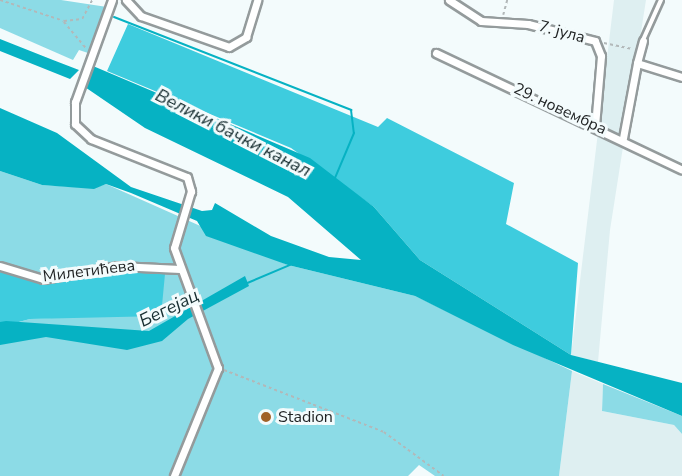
<!DOCTYPE html>
<html>
<head>
<meta charset="utf-8">
<style>
	body { margin:0 }
	#map { position:relative; width:682px; height:476px; overflow:hidden; background:#f3fbfc; font-family:"Nunito Sans",sans-serif }
	div>[style] { position:absolute }
	.built>* { inset:0; background:#deeff1 }
	.green>* { inset:0; background:#8cdbe6 }
	.forest>* { inset:0; background:#3eccde }
	.water>* { inset:0; background:#06b2c3 }
	.stream>* { height:2px; margin:-1px; padding:0 1px; transform-origin:1px; border-radius:1px; background:#06b2c3 }
	.path>* { height:1.5px; margin-top:-0.75px; transform-origin:0; background:repeating-linear-gradient(90deg,#b2b8b9 0 3px,transparent 0 6px) }
	.roads { filter:drop-shadow(2px 0 #949b9c) drop-shadow(-2px 0 #949b9c) drop-shadow(0 2px #949b9c) drop-shadow(0 -2px #949b9c) }
	.service>* { height:4px; margin:-2px; padding:0 2px; transform-origin:2px; border-radius:2px; background:#fff }
	.minor>* { height:7px; margin:-3.5px; padding:0 3.5px; transform-origin:3.5px; border-radius:3.5px; background:#fff }
	.dots>* { width:16px; height:16px; translate:-50% -50%; box-sizing:border-box; border:3px solid #f3fbfc; border-radius:50% }
	span { translate:-50% -50%; white-space:nowrap; text-align:center; line-height:1.15; -webkit-text-stroke:6px #f3fbfc; paint-order:stroke }
	.street-label { font-size:16px; color:#1e2122 }
	.poi-label { font-size:16px; color:#1e2122 }
	.left { translate:0 -50%; text-align:left }
	.water-label { font-size:18px; color:#162d30; font-style:italic }
</style>
</head>
<body>
<div id="map">
	<div class="built">
		<div style="clip-path:polygon(614px 0,646px 0,610px 230px,598px 362px,571px 355px)"></div>
		<div style="clip-path:polygon(572px 371px,603px 384px,602px 411px,674px 425px,682px 434px,682px 476px,559px 476px)"></div>
	</div>
	<div class="green">
		<div style="clip-path:polygon(0 0,61px 0,107px 7px,88px 53px,79px 50px,73px 60px,0 28px)"></div>
		<div style="clip-path:polygon(0 171px,42px 185px,94px 188px,106px 184px,288px 265px,415px 296px,572px 371px,559px 476px,435px 476px,419px 465px,408px 476px,0 476px,0 327px,30px 319px,118px 315px,120px 272px,54px 283px,0 272px)"></div>
		<div style="clip-path:polygon(603px 384px,682px 416px,682px 434px,674px 425px,602px 411px)"></div>
	</div>
	<div class="forest">
		<div style="clip-path:polygon(128px 24px,378px 127px,387px 118px,514px 183px,506px 224px,578px 263px,571px 355px,420px 260px,374px 207px,291px 148px,107px 71px)"></div>
		<div style="clip-path:polygon(0 272px,54px 283px,120px 272px,165px 274px,161px 316px,30px 319px,0 327px)"></div>
	</div>
	<div class="water">
		<div style="clip-path:polygon(0 39px,53px 60px,79px 70px,70px 79px,0 51px)"></div>
		<div style="clip-path:polygon(93px 66px,310px 158px,374px 207px,420px 260px,571px 355px,682px 383px,682px 416px,513px 345px,415px 296px,288px 265px,206px 236px,197px 221px,131px 193px,106px 184px,94px 189px,42px 185px,0 171px,0 108px,57px 133px,131px 187px,202px 211px,212px 210px,215px 203px,271px 236px,329px 257px,361px 260px,288px 197px,145px 128px,79px 83px)"></div>
		<div style="clip-path:polygon(245px 276px,249px 286px,188px 319px,162px 341px,127px 350px,46px 337px,0 345px,0 322px,6px 321px,149px 331px)"></div>
	</div>
	<div class="stream">
		<div style="left:114px;top:17px;width:255px;rotate:21.4deg"></div>
		<div style="left:351px;top:110px;width:23px;rotate:83deg"></div>
		<div style="left:354px;top:133px;width:49px;rotate:112.9deg"></div>
		<div style="left:245px;top:284px;width:49px;rotate:-22.9deg"></div>
	</div>
	<div class="path">
		<div style="left:0;top:0;width:67px;rotate:18.2deg"></div>
		<div style="left:64px;top:21px;width:18px;rotate:-6deg"></div>
		<div style="left:82px;top:19px;width:21px;rotate:-62deg"></div>
		<div style="left:503px;top:15px;width:16px;rotate:-75deg"></div>
		<div style="left:64px;top:22px;width:34px;rotate:50deg"></div>
		<div style="left:604px;top:43px;width:29px;rotate:12deg"></div>
		<div style="left:224px;top:370px;width:172px;rotate:21.2deg"></div>
		<div style="left:384px;top:432px;width:74px;rotate:36.3deg"></div>
	</div>
	<div class="roads">
		<div class="service">
			<div style="left:643px;top:40px;width:44px;rotate:-65.8deg"></div>
		</div>
		<div class="minor">
			<div style="left:112px;top:0;width:109px;rotate:109.9deg"></div>
			<div style="left:75px;top:102px;width:22px;rotate:90deg"></div>
			<div style="left:75px;top:124px;width:22px;rotate:43deg"></div>
			<div style="left:91px;top:139px;width:103px;rotate:21.6deg"></div>
			<div style="left:187px;top:177px;width:15px;rotate:74deg"></div>
			<div style="left:191px;top:191px;width:59px;rotate:106.6deg"></div>
			<div style="left:174px;top:248px;width:128px;rotate:69.9deg"></div>
			<div style="left:218px;top:368px;width:117px;rotate:112.2deg"></div>
			<div style="left:126px;top:0;width:22px;rotate:47deg"></div>
			<div style="left:141px;top:16px;width:93px;rotate:19.4deg"></div>
			<div style="left:229px;top:47px;width:20px;rotate:-30deg"></div>
			<div style="left:246px;top:37px;width:39px;rotate:-73deg"></div>
			<div style="left:449px;top:0;width:38px;rotate:33deg"></div>
			<div style="left:481px;top:21px;width:47px;rotate:3.7deg"></div>
			<div style="left:528px;top:24px;width:69px;rotate:14.2deg"></div>
			<div style="left:595px;top:41px;width:16px;rotate:68deg"></div>
			<div style="left:601px;top:56px;width:70px;rotate:94.9deg"></div>
			<div style="left:436px;top:53px;width:272px;rotate:25.4deg"></div>
			<div style="left:637px;top:63px;width:23px;rotate:-75deg"></div>
			<div style="left:623px;top:138px;width:76px;rotate:-79.4deg"></div>
			<div style="left:637px;top:63px;width:47px;rotate:17.3deg"></div>
			<div style="left:0;top:266px;width:45px;rotate:16.8deg"></div>
			<div style="left:43px;top:279px;width:76px;rotate:-9.8deg"></div>
			<div style="left:118px;top:266px;width:62px;rotate:2.8deg"></div>
		</div>
	</div>
	<div class="dots">
		<div style="left:266px;top:417px;background:#a06228"></div>
	</div>
	<div class="street-label">
		<span style="left:562px;top:32px;rotate:15deg">7. јула</span>
		<span style="left:560px;top:109px;rotate:25deg">29. новембра</span>
		<span style="left:89px;top:271px;rotate:-7deg">Милетићева</span>
	</div>
	<div class="poi-label">
		<span class="left" style="left:278px;top:417px">Stadion</span>
	</div>
	<div class="water-label">
		<span style="left:233px;top:133px;rotate:27deg">Велики бачки канал</span>
		<span style="left:169px;top:308px;rotate:-26deg">Бегејац</span>
	</div>
</div>
</body>
</html>
